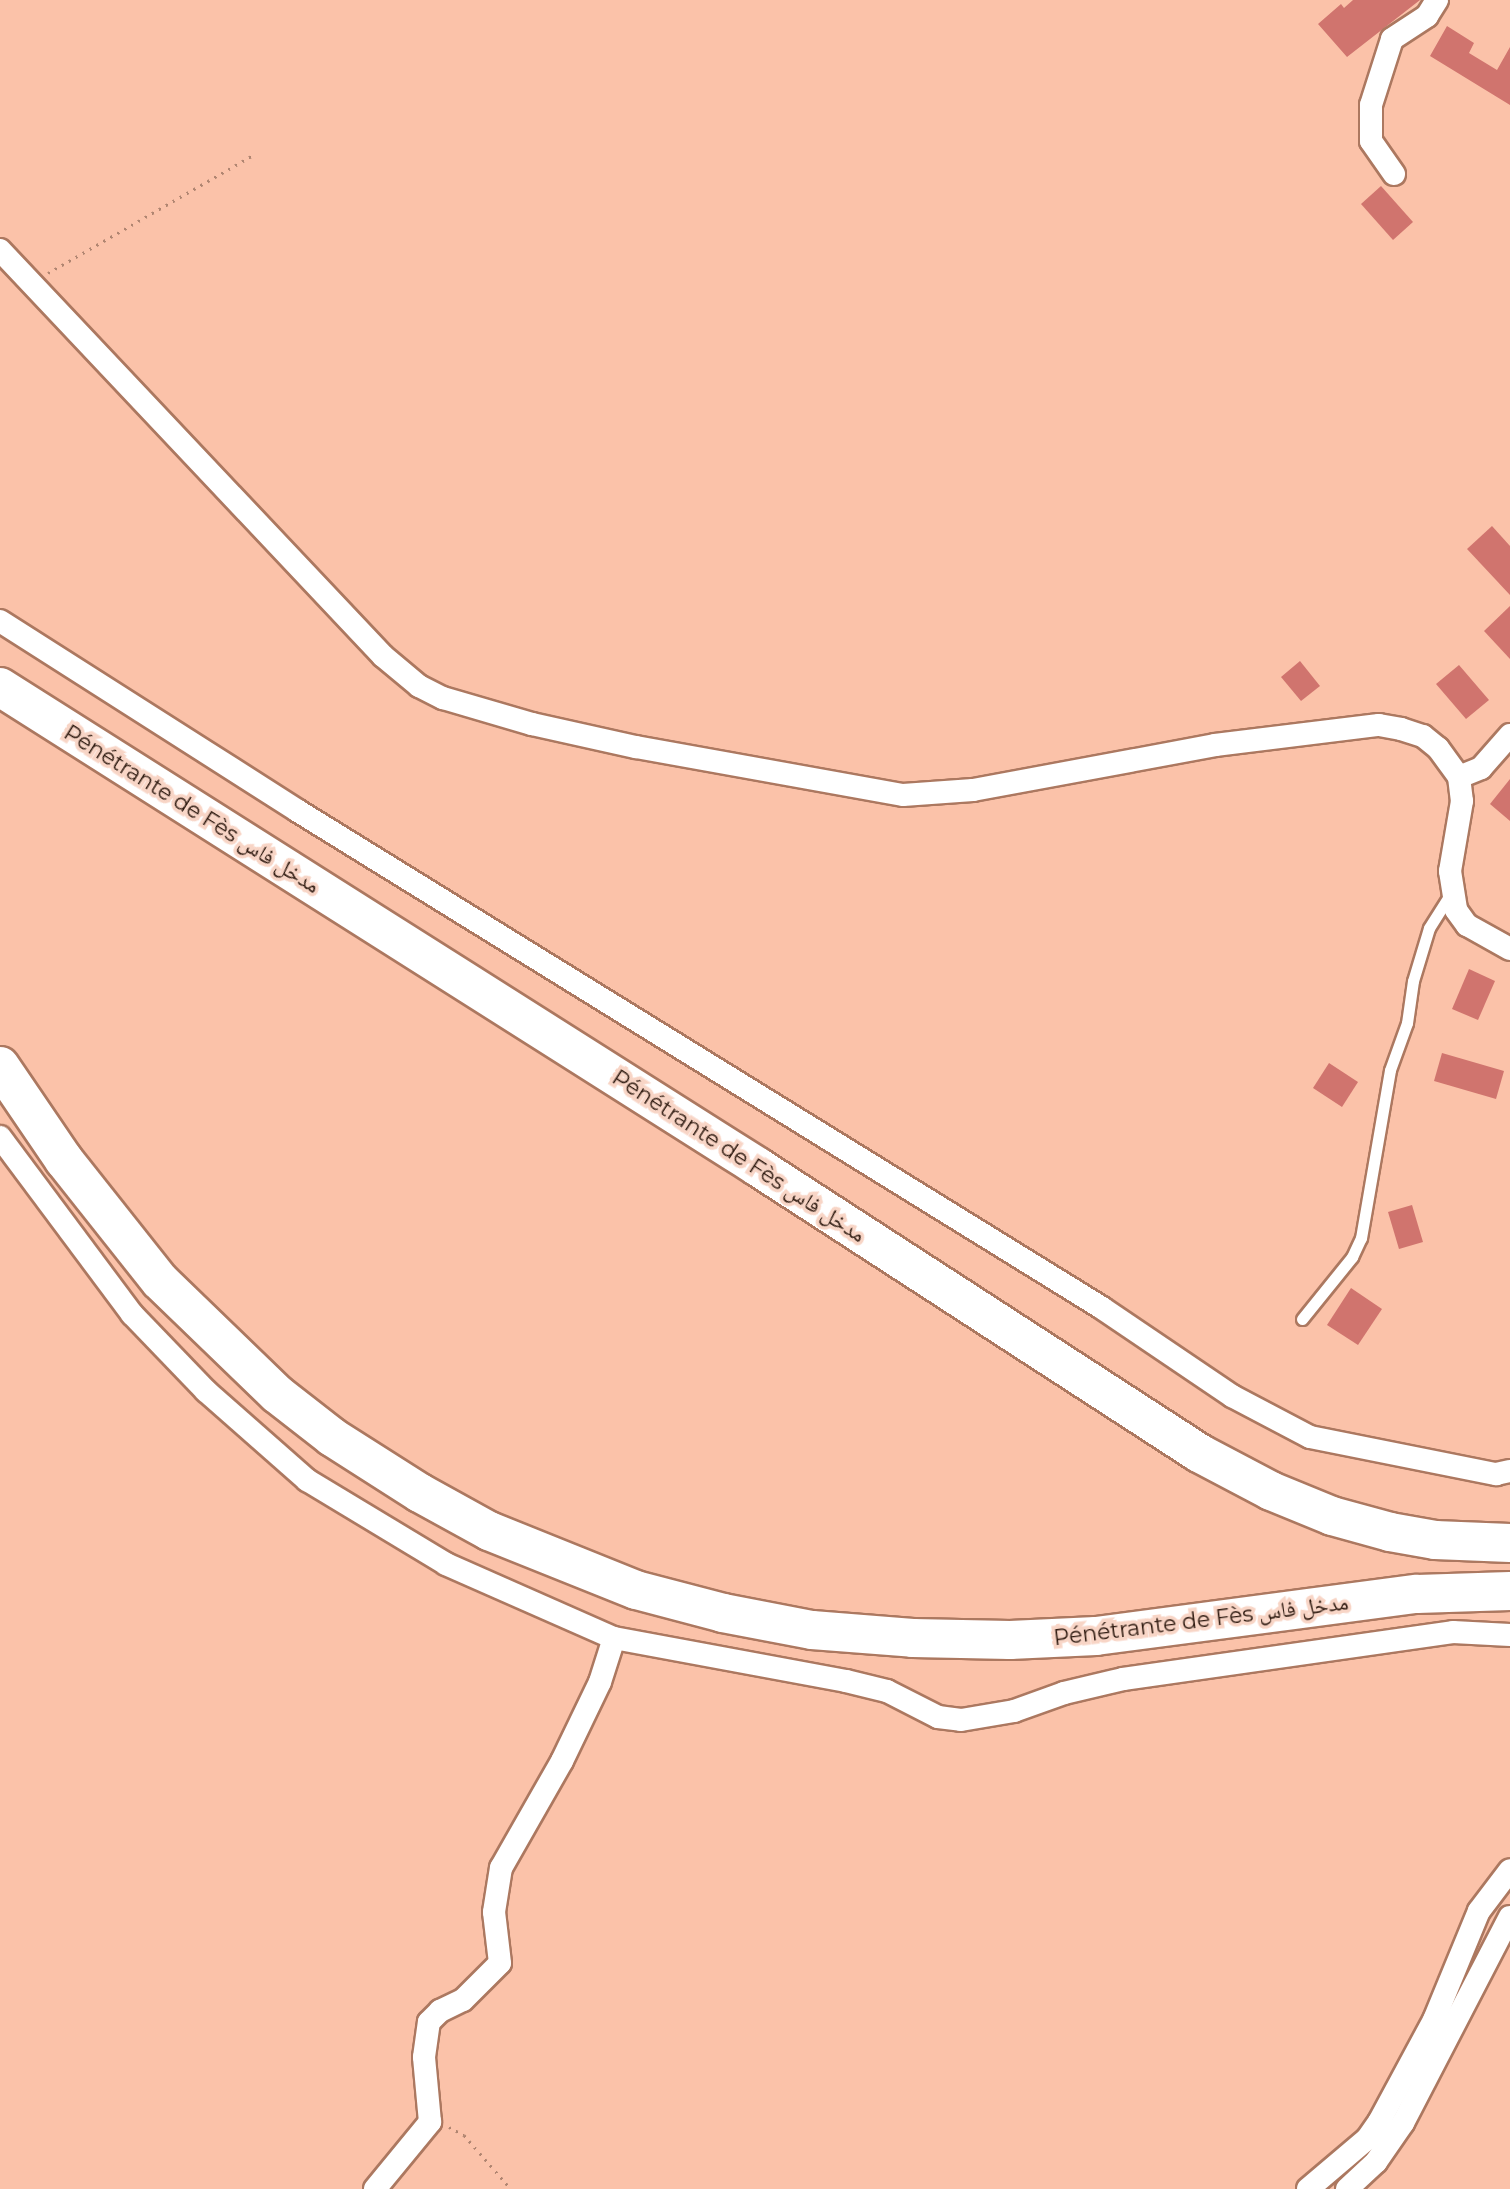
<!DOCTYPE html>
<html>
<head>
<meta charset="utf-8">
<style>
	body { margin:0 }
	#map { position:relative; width:1510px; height:2189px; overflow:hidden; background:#fbc2a9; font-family:Montserrat,"Noto Naskh Arabic",sans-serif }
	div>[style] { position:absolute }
	.building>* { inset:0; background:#d0746e }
	.path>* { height:3px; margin-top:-1.5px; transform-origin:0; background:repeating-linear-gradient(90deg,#b08571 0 2px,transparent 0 8px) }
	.roads { filter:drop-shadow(2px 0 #ac7860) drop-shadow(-2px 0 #ac7860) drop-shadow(0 2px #ac7860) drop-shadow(0 -2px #ac7860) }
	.lane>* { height:11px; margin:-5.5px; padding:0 5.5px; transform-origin:5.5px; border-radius:5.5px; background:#fff }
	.street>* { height:22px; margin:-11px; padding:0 11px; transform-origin:11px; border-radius:11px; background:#fff }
	.highway>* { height:38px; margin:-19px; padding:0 19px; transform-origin:19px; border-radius:19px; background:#fff }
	span { translate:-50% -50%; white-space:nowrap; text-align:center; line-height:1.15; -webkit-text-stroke:7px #f8d5c6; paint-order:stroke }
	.street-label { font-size:22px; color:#2e1a10 }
</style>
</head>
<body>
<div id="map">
	<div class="building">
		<div style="clip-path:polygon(1353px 0,1420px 0,1347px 57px,1318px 24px,1341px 4px,1344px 8px)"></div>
		<div style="clip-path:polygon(1447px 26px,1474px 43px,1469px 53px,1497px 70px,1510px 47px,1510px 105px,1430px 56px)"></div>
		<div style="clip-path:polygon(1381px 186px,1413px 222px,1393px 240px,1361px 204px)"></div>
		<div style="clip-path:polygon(1492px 526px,1510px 546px,1510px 595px,1467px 549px)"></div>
		<div style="clip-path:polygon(1510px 606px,1510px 659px,1484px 631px)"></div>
		<div style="clip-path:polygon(1300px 661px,1320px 686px,1301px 701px,1281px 677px)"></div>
		<div style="clip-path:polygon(1459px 665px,1489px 700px,1466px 719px,1436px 684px)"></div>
		<div style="clip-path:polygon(1510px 779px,1510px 821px,1490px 804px)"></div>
		<div style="clip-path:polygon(1469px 969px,1495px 981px,1478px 1020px,1452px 1009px)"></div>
		<div style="clip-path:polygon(1442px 1053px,1504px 1071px,1496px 1099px,1434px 1081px)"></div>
		<div style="clip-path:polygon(1329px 1063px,1358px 1082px,1342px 1107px,1313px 1088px)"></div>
		<div style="clip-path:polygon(1412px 1205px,1423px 1242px,1399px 1249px,1388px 1212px)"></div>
		<div style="clip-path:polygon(1351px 1288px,1382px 1309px,1358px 1345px,1327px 1325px)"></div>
	</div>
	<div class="path">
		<div style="left:48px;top:273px;width:239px;rotate:-29.9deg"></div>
		<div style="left:449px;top:2127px;width:17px;rotate:28deg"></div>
		<div style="left:464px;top:2135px;width:72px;rotate:49deg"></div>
	</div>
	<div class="roads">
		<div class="lane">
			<div style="left:1302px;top:1319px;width:80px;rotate:-51.1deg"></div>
			<div style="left:1352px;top:1257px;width:21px;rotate:-65deg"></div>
			<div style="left:1361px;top:1238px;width:170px;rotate:-80.2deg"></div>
			<div style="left:1390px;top:1070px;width:50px;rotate:-70.1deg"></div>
			<div style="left:1407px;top:1023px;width:42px;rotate:-81.9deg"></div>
			<div style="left:1413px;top:981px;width:55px;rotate:-73.2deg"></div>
			<div style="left:1429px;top:928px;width:41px;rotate:-57.8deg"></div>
		</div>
		<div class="street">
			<div style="left:1394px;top:174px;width:40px;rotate:-124.9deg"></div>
			<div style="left:1371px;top:141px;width:36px;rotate:-90deg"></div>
			<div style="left:1371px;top:105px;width:69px;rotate:-72.3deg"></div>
			<div style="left:1392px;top:39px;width:42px;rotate:-33.3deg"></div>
			<div style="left:1427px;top:16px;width:19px;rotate:-58deg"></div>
			<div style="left:0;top:250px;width:558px;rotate:46.67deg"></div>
			<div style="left:383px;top:656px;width:47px;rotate:39.8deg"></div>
			<div style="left:419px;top:686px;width:27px;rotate:27deg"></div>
			<div style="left:443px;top:698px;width:93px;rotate:16.3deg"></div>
			<div style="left:532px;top:724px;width:107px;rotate:12.5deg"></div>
			<div style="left:636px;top:747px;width:271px;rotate:10.2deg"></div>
			<div style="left:903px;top:795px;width:70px;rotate:-4.1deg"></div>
			<div style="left:973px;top:790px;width:246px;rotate:-10.5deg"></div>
			<div style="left:1215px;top:745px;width:165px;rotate:-7deg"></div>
			<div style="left:1379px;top:725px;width:22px;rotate:10deg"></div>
			<div style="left:1401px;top:729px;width:23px;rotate:18deg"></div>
			<div style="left:1423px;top:736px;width:19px;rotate:39deg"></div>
			<div style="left:1438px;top:748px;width:36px;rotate:54deg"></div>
			<div style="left:1459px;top:777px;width:24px;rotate:83deg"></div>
			<div style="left:1462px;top:801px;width:71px;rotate:99.7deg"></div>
			<div style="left:1450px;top:871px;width:39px;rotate:81deg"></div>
			<div style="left:1456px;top:910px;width:19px;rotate:54deg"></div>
			<div style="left:1467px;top:925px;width:49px;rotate:29.2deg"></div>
			<div style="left:0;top:621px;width:353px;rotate:32.5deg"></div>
			<div style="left:298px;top:811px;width:945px;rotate:31.72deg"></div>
			<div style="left:1102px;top:1308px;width:157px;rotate:34.1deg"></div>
			<div style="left:1232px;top:1396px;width:88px;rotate:27.7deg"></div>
			<div style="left:1310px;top:1437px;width:190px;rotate:11.3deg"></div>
			<div style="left:1496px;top:1474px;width:14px;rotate:-12deg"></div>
			<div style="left:1459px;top:777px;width:24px;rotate:-22deg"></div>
			<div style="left:1481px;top:768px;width:44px;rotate:-48.7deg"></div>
			<div style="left:0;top:1137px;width:221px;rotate:53.3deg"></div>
			<div style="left:132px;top:1314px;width:107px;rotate:46.1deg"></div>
			<div style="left:206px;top:1391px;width:135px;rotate:41.4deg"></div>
			<div style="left:307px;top:1480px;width:162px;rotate:31.1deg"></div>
			<div style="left:446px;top:1564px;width:184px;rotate:23.8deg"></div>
			<div style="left:614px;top:1638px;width:236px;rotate:10.5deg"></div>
			<div style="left:846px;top:1681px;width:42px;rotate:13.7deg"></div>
			<div style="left:887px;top:1691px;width:57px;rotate:27deg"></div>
			<div style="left:938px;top:1717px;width:23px;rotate:7deg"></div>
			<div style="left:961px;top:1720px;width:54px;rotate:-9.6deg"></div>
			<div style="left:1014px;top:1711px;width:53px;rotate:-19.8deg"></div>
			<div style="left:1064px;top:1693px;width:61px;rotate:-13.3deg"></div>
			<div style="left:1123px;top:1679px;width:333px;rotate:-8.1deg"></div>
			<div style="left:1453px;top:1632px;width:57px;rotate:3deg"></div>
			<div style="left:375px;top:2189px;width:87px;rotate:-50.6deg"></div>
			<div style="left:430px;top:2122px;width:65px;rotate:-95.3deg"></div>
			<div style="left:424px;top:2057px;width:35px;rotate:-82deg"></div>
			<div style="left:429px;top:2022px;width:16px;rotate:-45deg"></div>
			<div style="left:440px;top:2011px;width:25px;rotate:-26deg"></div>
			<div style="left:463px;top:2000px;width:52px;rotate:-45deg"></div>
			<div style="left:500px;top:1963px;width:51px;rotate:-96.7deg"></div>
			<div style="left:494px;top:1912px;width:45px;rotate:-81deg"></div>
			<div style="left:501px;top:1868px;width:123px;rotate:-60.3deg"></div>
			<div style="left:562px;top:1761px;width:88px;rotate:-64.3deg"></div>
			<div style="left:600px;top:1682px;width:46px;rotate:-72.3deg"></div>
			<div style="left:1308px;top:2189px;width:77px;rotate:-40.3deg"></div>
			<div style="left:1367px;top:2139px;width:21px;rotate:-55deg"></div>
			<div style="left:1379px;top:2122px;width:116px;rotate:-61.7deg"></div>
			<div style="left:1434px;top:2020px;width:118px;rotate:-67.6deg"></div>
			<div style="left:1479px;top:1911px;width:51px;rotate:-52.9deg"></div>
			<div style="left:1347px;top:2189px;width:40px;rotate:-43deg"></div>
			<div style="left:1376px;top:2162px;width:47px;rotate:-55.3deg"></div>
			<div style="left:1403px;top:2123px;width:232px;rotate:-62.6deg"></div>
		</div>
		<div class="highway">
			<div style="left:0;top:687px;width:897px;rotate:32.34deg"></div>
			<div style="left:758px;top:1167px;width:526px;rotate:32.96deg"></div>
			<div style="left:1199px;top:1453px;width:81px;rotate:27.8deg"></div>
			<div style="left:1271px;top:1491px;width:66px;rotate:22.3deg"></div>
			<div style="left:1332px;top:1516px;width:60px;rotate:15.4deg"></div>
			<div style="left:1390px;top:1532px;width:46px;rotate:10.1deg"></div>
			<div style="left:1435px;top:1540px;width:75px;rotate:2.3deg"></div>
			<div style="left:0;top:1066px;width:114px;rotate:55.8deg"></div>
			<div style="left:64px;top:1160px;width:154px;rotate:51.6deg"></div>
			<div style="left:160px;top:1281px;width:163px;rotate:44deg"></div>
			<div style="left:277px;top:1394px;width:70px;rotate:38deg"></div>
			<div style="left:332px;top:1437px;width:104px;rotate:32.5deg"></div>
			<div style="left:420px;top:1493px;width:79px;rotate:28.8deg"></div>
			<div style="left:489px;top:1531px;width:158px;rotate:21.9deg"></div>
			<div style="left:636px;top:1590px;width:90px;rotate:14.8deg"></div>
			<div style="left:723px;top:1613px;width:91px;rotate:10.8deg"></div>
			<div style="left:812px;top:1630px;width:101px;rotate:4.5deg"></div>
			<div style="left:913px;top:1638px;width:97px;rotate:1.2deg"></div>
			<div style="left:1010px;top:1640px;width:86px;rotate:-2.7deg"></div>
			<div style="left:1096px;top:1636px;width:324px;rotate:-7.5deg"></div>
			<div style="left:1417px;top:1594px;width:93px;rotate:-1.8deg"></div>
		</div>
	</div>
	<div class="street-label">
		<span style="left:192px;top:809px;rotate:32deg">Pénétrante de Fès مدخل فاس</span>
		<span style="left:739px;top:1156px;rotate:33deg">Pénétrante de Fès مدخل فاس</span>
		<span style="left:1201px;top:1620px;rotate:-7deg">Pénétrante de Fès مدخل فاس</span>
	</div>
</div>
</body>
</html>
